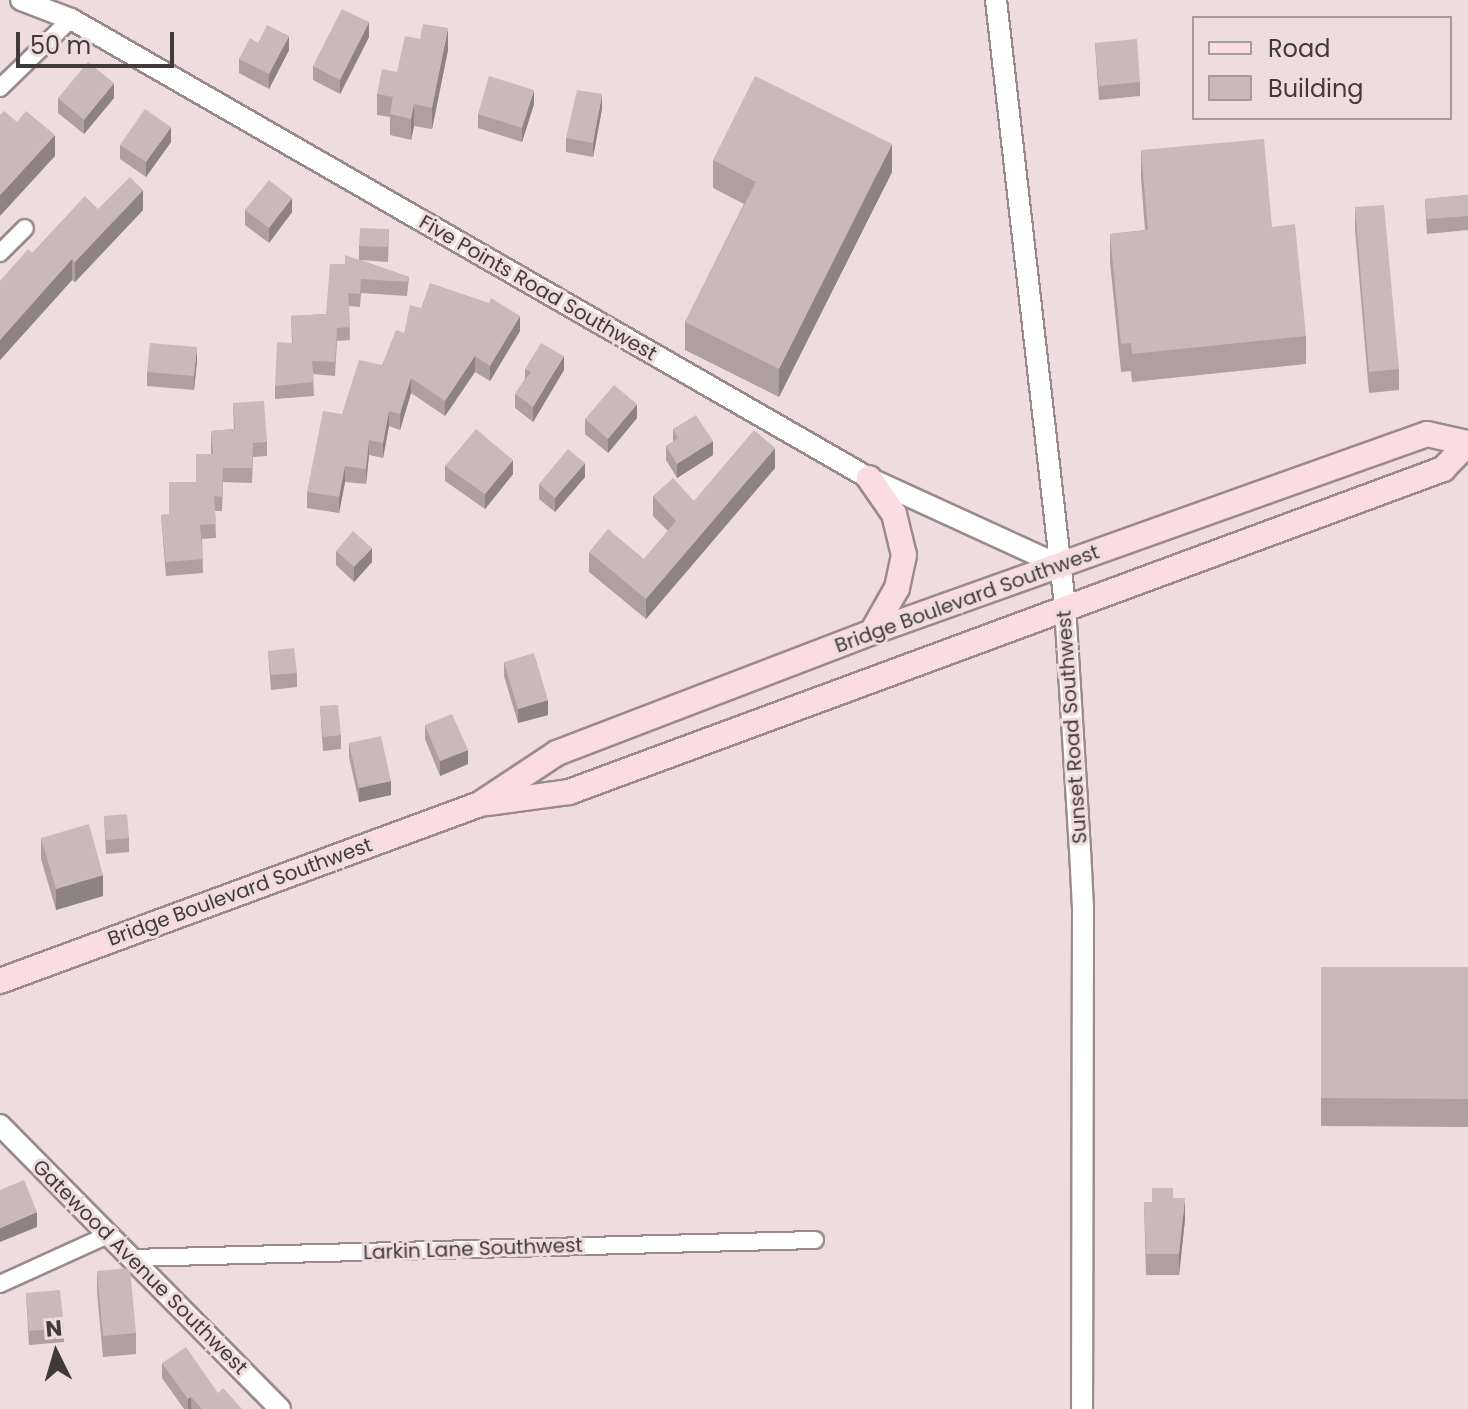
<!DOCTYPE html>
<html>
<head>
<meta charset="utf-8">
<style>
	body { margin:0 }
	#map { position:relative; width:1468px; height:1409px; overflow:hidden; background:#eedcdf; font-family:Poppins,sans-serif }
	div>[style] { position:absolute }
	.roads { filter:drop-shadow(2px 0 #9a8a8d) drop-shadow(-2px 0 #9a8a8d) drop-shadow(0 2px #9a8a8d) drop-shadow(0 -2px #9a8a8d) }
	.minor>* { height:16px; margin:-8px; padding:0 8px; transform-origin:8px; border-radius:8px; background:#fff }
	.tertiary>* { height:20px; margin:-10px; padding:0 10px; transform-origin:10px; border-radius:10px; background:#fff }
	.secondary>* { height:24px; margin:-12px; padding:0 12px; transform-origin:12px; border-radius:12px; background:#fbdce3 }
	.wall>* { inset:0; background:#ae9fa2 }
	.shaded-wall>* { inset:0; background:#8d8284 }
	.building>* { inset:0; background:#cab9bc }
	span { translate:-50% -50%; white-space:nowrap; text-align:center; line-height:1.15; -webkit-text-stroke:6px #eedcdf; paint-order:stroke }
	.street-label { font-size:20px; color:#413a3b }
	.legend { position:absolute; left:1192px; top:16px; width:260px; height:104px; box-sizing:border-box; background:#eedcdf; border:2px solid #a99b9d; margin:0; padding:10px 14px; list-style:none; font-size:24px; color:#413a3b }
	.legend li { display:flex; align-items:center; gap:16px; height:40px }
	.legend b { width:40px; border:2px solid #a99b9d }
	.north { position:absolute; left:16px; top:1313px; width:80px; height:80px; -webkit-text-stroke:6px #eedcdf; paint-order:stroke; rotate:355deg; font-size:22px; font-weight:700; line-height:32px; text-align:center; color:#413a3b }
	.north::after { content:''; display:block; margin:auto; width:28px; height:36px; background:#413a3b; clip-path:polygon(50% 0,100% 100%,50% 72%,0 100%) }
	.scale { position:absolute; left:16px; top:32px; width:158px; height:36px; box-sizing:border-box; border:4px solid #413a3b; border-top:0; padding-left:10px; font-size:24px; line-height:28px; white-space:nowrap; color:#413a3b; -webkit-text-stroke:6px #eedcdf; paint-order:stroke }
</style>
</head>
<body>
<div id="map">
	<div class="roads">
		<div class="minor">
			<div style="left:0;top:88px;width:99px;rotate:-44.2deg"></div>
			<div style="left:0;top:253px;width:35px;rotate:-45deg"></div>
			<div style="left:132px;top:1258px;width:683px;rotate:-1.51deg"></div>
			<div style="left:0;top:1284px;width:116px;rotate:-24.4deg"></div>
		</div>
		<div class="tertiary">
			<div style="left:21px;top:0;width:53px;rotate:20.8deg"></div>
			<div style="left:71px;top:19px;width:921px;rotate:29.91deg"></div>
			<div style="left:869px;top:478px;width:211px;rotate:24.6deg"></div>
			<div style="left:996px;top:0;width:610px;rotate:83.5deg"></div>
			<div style="left:1065px;top:606px;width:243px;rotate:86.5deg"></div>
			<div style="left:1080px;top:849px;width:59px;rotate:87.1deg"></div>
			<div style="left:1083px;top:908px;width:501px;rotate:90.11deg"></div>
			<div style="left:0;top:1125px;width:399px;rotate:45.4deg"></div>
		</div>
		<div class="secondary">
			<div style="left:869px;top:478px;width:44px;rotate:55.2deg"></div>
			<div style="left:894px;top:514px;width:42px;rotate:76.3deg"></div>
			<div style="left:904px;top:555px;width:34px;rotate:102deg"></div>
			<div style="left:897px;top:588px;width:51px;rotate:119.6deg"></div>
			<div style="left:488px;top:803px;width:82px;rotate:-7.7deg"></div>
			<div style="left:569px;top:792px;width:932px;rotate:-20.28deg"></div>
			<div style="left:1443px;top:469px;width:36px;rotate:-46deg"></div>
			<div style="left:0;top:981px;width:512px;rotate:-20.24deg"></div>
			<div style="left:480px;top:804px;width:92px;rotate:-33.5deg"></div>
			<div style="left:557px;top:753px;width:337px;rotate:-21deg"></div>
			<div style="left:872px;top:632px;width:589px;rotate:-19.63deg"></div>
			<div style="left:1427px;top:434px;width:41px;rotate:12.7deg"></div>
		</div>
	</div>
	<div class="wall">
		<div style="clip-path:polygon(369px 37px,340px 94px,313px 80px,313px 66px)"></div>
		<div style="clip-path:polygon(258px 43px,289px 50px,269px 89px,239px 73px,239px 59px)"></div>
		<div style="clip-path:polygon(1095px 43px,1140px 82px,1140px 96px,1099px 100px)"></div>
		<div style="clip-path:polygon(448px 50px,432px 129px,414px 126px,411px 140px,390px 135px,390px 117px,377px 115px,377px 94px,397px 72px)"></div>
		<div style="clip-path:polygon(58px 98px,114px 98px,84px 134px,58px 113px)"></div>
		<div style="clip-path:polygon(534px 104px,522px 142px,478px 128px,478px 114px)"></div>
		<div style="clip-path:polygon(602px 109px,593px 157px,566px 152px,566px 138px)"></div>
		<div style="clip-path:polygon(171px 142px,146px 177px,120px 159px,120px 145px)"></div>
		<div style="clip-path:polygon(1141px 150px,1272px 227px,1306px 336px,1306px 364px,1132px 382px,1131px 371px,1121px 372px,1110px 262px,1110px 234px,1145px 230px,1141px 178px)"></div>
		<div style="clip-path:polygon(713px 160px,892px 172px,779px 397px,685px 350px,685px 322px,744px 204px,713px 188px)"></div>
		<div style="clip-path:polygon(1468px 195px,1468px 230px,1427px 234px,1425px 199px)"></div>
		<div style="clip-path:polygon(1355px 207px,1399px 369px,1399px 390px,1369px 393px,1355px 229px)"></div>
		<div style="clip-path:polygon(143px 210px,75px 282px,72px 280px,0 360px,0 281px,32px 253px)"></div>
		<div style="clip-path:polygon(245px 210px,292px 212px,269px 243px,245px 225px)"></div>
		<div style="clip-path:polygon(389px 229px,388px 262px,360px 260px,409px 277px,407px 296px,361px 293px,360px 307px,349px 306px,350px 340px,337px 341px,335px 376px,313px 374px,314px 396px,275px 399px,275px 386px,292px 343px,291px 316px,326px 314px,345px 264px,359px 260px,359px 246px)"></div>
		<div style="clip-path:polygon(520px 331px,490px 381px,475px 372px,445px 416px,411px 393px,400px 430px,389px 426px,383px 458px,369px 455px,366px 484px,345px 482px,339px 513px,307px 508px,307px 492px,342px 414px,382px 365px,404px 333px)"></div>
		<div style="clip-path:polygon(197px 361px,194px 390px,147px 386px,147px 372px)"></div>
		<div style="clip-path:polygon(525px 369px,564px 370px,533px 422px,515px 408px,515px 394px,525px 379px)"></div>
		<div style="clip-path:polygon(233px 403px,267px 442px,267px 456px,253px 457px,252px 483px,223px 482px,222px 511px,215px 511px,216px 538px,202px 539px,203px 573px,166px 576px,161px 515px,169px 514px,196px 482px,211px 454px,211px 431px,234px 429px)"></div>
		<div style="clip-path:polygon(637px 418px,608px 453px,585px 434px,585px 419px)"></div>
		<div style="clip-path:polygon(673px 429px,713px 455px,677px 478px,666px 460px,666px 446px,673px 442px)"></div>
		<div style="clip-path:polygon(445px 466px,513px 474px,485px 509px,445px 481px)"></div>
		<div style="clip-path:polygon(775px 468px,646px 619px,589px 572px,589px 552px,644px 559px,668px 531px,653px 516px,653px 496px,694px 501px)"></div>
		<div style="clip-path:polygon(585px 477px,555px 512px,539px 499px,539px 484px)"></div>
		<div style="clip-path:polygon(336px 551px,372px 562px,354px 582px,336px 565px)"></div>
		<div style="clip-path:polygon(268px 651px,297px 673px,297px 687px,271px 690px)"></div>
		<div style="clip-path:polygon(504px 662px,548px 715px,518px 723px,504px 676px)"></div>
		<div style="clip-path:polygon(320px 706px,341px 735px,341px 749px,323px 751px)"></div>
		<div style="clip-path:polygon(425px 725px,468px 764px,440px 776px,425px 739px)"></div>
		<div style="clip-path:polygon(349px 743px,391px 795px,359px 802px,349px 757px)"></div>
		<div style="clip-path:polygon(104px 816px,129px 838px,129px 852px,106px 854px)"></div>
		<div style="clip-path:polygon(41px 838px,103px 896px,56px 910px,41px 859px)"></div>
		<div style="clip-path:polygon(1321px 967px,1468px 967px,1468px 1127px,1321px 1126px)"></div>
		<div style="clip-path:polygon(1173px 1198px,1185px 1219px,1179px 1275px,1146px 1275px,1144px 1202px,1152px 1202px)"></div>
		<div style="clip-path:polygon(97px 1271px,136px 1333px,136px 1354px,103px 1357px,97px 1292px)"></div>
		<div style="clip-path:polygon(26px 1293px,64px 1328px,64px 1342px,29px 1345px)"></div>
		<div style="clip-path:polygon(162px 1363px,242px 1409px,184px 1409px,162px 1378px)"></div>
	</div>
	<div class="shaded-wall">
		<div style="clip-path:polygon(369px 22px,369px 37px,340px 94px,340px 80px)"></div>
		<div style="clip-path:polygon(448px 28px,448px 50px,432px 129px,432px 108px)"></div>
		<div style="clip-path:polygon(289px 36px,289px 50px,269px 89px,269px 74px)"></div>
		<div style="clip-path:polygon(114px 83px,114px 98px,84px 134px,84px 120px)"></div>
		<div style="clip-path:polygon(534px 90px,534px 104px,522px 142px,522px 128px)"></div>
		<div style="clip-path:polygon(602px 94px,602px 109px,593px 157px,593px 143px)"></div>
		<div style="clip-path:polygon(414px 104px,414px 126px,411px 140px,411px 119px)"></div>
		<div style="clip-path:polygon(171px 127px,171px 142px,146px 177px,146px 162px)"></div>
		<div style="clip-path:polygon(55px 135px,55px 156px,0 216px,0 195px)"></div>
		<div style="clip-path:polygon(892px 144px,892px 172px,779px 397px,779px 369px)"></div>
		<div style="clip-path:polygon(143px 190px,143px 210px,75px 282px,75px 262px)"></div>
		<div style="clip-path:polygon(292px 198px,292px 212px,269px 243px,269px 228px)"></div>
		<div style="clip-path:polygon(72px 259px,72px 280px,0 360px,0 340px)"></div>
		<div style="clip-path:polygon(520px 316px,520px 331px,490px 381px,490px 366px)"></div>
		<div style="clip-path:polygon(197px 347px,197px 361px,194px 390px,194px 376px)"></div>
		<div style="clip-path:polygon(475px 356px,475px 372px,445px 416px,445px 401px)"></div>
		<div style="clip-path:polygon(564px 356px,564px 370px,533px 422px,533px 407px)"></div>
		<div style="clip-path:polygon(411px 378px,411px 393px,400px 430px,400px 414px)"></div>
		<div style="clip-path:polygon(637px 404px,637px 418px,608px 453px,608px 439px)"></div>
		<div style="clip-path:polygon(389px 411px,389px 426px,383px 458px,383px 443px)"></div>
		<div style="clip-path:polygon(369px 440px,369px 455px,366px 484px,366px 469px)"></div>
		<div style="clip-path:polygon(713px 441px,713px 455px,677px 478px,677px 464px)"></div>
		<div style="clip-path:polygon(775px 448px,775px 468px,646px 619px,646px 599px)"></div>
		<div style="clip-path:polygon(513px 460px,513px 474px,485px 509px,485px 494px)"></div>
		<div style="clip-path:polygon(585px 463px,585px 477px,555px 512px,555px 498px)"></div>
		<div style="clip-path:polygon(345px 466px,345px 482px,339px 513px,339px 497px)"></div>
		<div style="clip-path:polygon(372px 548px,372px 562px,354px 582px,354px 567px)"></div>
		<div style="clip-path:polygon(548px 700px,548px 715px,518px 723px,518px 709px)"></div>
		<div style="clip-path:polygon(468px 750px,468px 764px,440px 776px,440px 761px)"></div>
		<div style="clip-path:polygon(391px 781px,391px 795px,359px 802px,359px 788px)"></div>
		<div style="clip-path:polygon(103px 875px,103px 896px,56px 910px,56px 889px)"></div>
		<div style="clip-path:polygon(1185px 1198px,1185px 1219px,1179px 1275px,1179px 1254px)"></div>
		<div style="clip-path:polygon(37px 1212px,37px 1227px,0 1242px,0 1228px)"></div>
		<div style="clip-path:polygon(191px 1397px,191px 1409px,188px 1409px,188px 1399px)"></div>
	</div>
	<div class="building">
		<div style="clip-path:polygon(342px 9px,369px 22px,340px 80px,313px 66px)"></div>
		<div style="clip-path:polygon(423px 24px,448px 28px,432px 108px,414px 104px,411px 119px,390px 114px,393px 97px,377px 94px,382px 69px,397px 72px,405px 36px,420px 39px)"></div>
		<div style="clip-path:polygon(267px 25px,289px 36px,269px 74px,239px 59px,250px 38px,258px 43px)"></div>
		<div style="clip-path:polygon(1137px 39px,1140px 82px,1099px 86px,1095px 43px)"></div>
		<div style="clip-path:polygon(88px 62px,114px 83px,84px 120px,58px 98px)"></div>
		<div style="clip-path:polygon(489px 76px,534px 90px,522px 128px,478px 114px)"></div>
		<div style="clip-path:polygon(755px 76px,892px 144px,779px 369px,685px 322px,756px 182px,713px 160px)"></div>
		<div style="clip-path:polygon(577px 90px,602px 94px,593px 143px,566px 138px)"></div>
		<div style="clip-path:polygon(145px 109px,171px 127px,146px 162px,120px 145px)"></div>
		<div style="clip-path:polygon(4px 111px,17px 122px,26px 111px,55px 135px,0 195px,0 115px)"></div>
		<div style="clip-path:polygon(1264px 139px,1272px 227px,1295px 224px,1306px 336px,1132px 354px,1131px 343px,1121px 344px,1110px 234px,1148px 230px,1141px 150px)"></div>
		<div style="clip-path:polygon(130px 177px,143px 190px,75px 262px,72px 259px,0 340px,0 281px,28px 249px,32px 253px,85px 196px,98px 209px)"></div>
		<div style="clip-path:polygon(269px 180px,292px 198px,269px 228px,245px 210px)"></div>
		<div style="clip-path:polygon(1468px 195px,1468px 216px,1427px 219px,1425px 199px)"></div>
		<div style="clip-path:polygon(1384px 205px,1399px 369px,1369px 372px,1355px 207px)"></div>
		<div style="clip-path:polygon(360px 228px,389px 229px,388px 247px,359px 246px)"></div>
		<div style="clip-path:polygon(345px 255px,409px 277px,407px 282px,361px 279px,360px 294px,348px 293px,350px 327px,337px 328px,335px 362px,312px 361px,314px 382px,275px 386px,277px 342px,293px 343px,291px 316px,326px 314px,330px 264px,345px 264px)"></div>
		<div style="clip-path:polygon(430px 283px,489px 303px,491px 298px,520px 316px,490px 366px,475px 356px,445px 401px,411px 378px,400px 414px,389px 411px,383px 443px,369px 440px,366px 469px,345px 466px,339px 497px,307px 492px,323px 411px,342px 414px,359px 360px,382px 365px,396px 330px,404px 333px,410px 305px,421px 308px)"></div>
		<div style="clip-path:polygon(150px 343px,197px 347px,194px 376px,147px 372px)"></div>
		<div style="clip-path:polygon(541px 343px,564px 356px,533px 407px,515px 394px,531px 372px,525px 369px)"></div>
		<div style="clip-path:polygon(614px 385px,637px 404px,608px 439px,585px 419px)"></div>
		<div style="clip-path:polygon(264px 401px,267px 442px,253px 443px,252px 468px,223px 468px,222px 497px,214px 496px,216px 524px,200px 525px,203px 559px,166px 562px,161px 515px,169px 514px,169px 482px,196px 482px,196px 454px,213px 454px,211px 431px,235px 429px,233px 403px)"></div>
		<div style="clip-path:polygon(696px 415px,713px 441px,677px 464px,666px 446px,678px 438px,673px 429px)"></div>
		<div style="clip-path:polygon(476px 429px,513px 460px,485px 494px,445px 466px)"></div>
		<div style="clip-path:polygon(754px 430px,775px 448px,646px 599px,589px 552px,608px 529px,644px 559px,676px 521px,653px 496px,673px 478px,694px 501px)"></div>
		<div style="clip-path:polygon(568px 449px,585px 463px,555px 498px,539px 484px)"></div>
		<div style="clip-path:polygon(353px 531px,372px 548px,354px 567px,336px 551px)"></div>
		<div style="clip-path:polygon(294px 648px,297px 673px,271px 675px,268px 651px)"></div>
		<div style="clip-path:polygon(534px 653px,548px 700px,518px 709px,504px 662px)"></div>
		<div style="clip-path:polygon(338px 705px,341px 735px,323px 737px,320px 706px)"></div>
		<div style="clip-path:polygon(452px 714px,468px 750px,440px 761px,425px 725px)"></div>
		<div style="clip-path:polygon(381px 736px,391px 781px,359px 788px,349px 743px)"></div>
		<div style="clip-path:polygon(127px 814px,129px 838px,106px 840px,104px 816px)"></div>
		<div style="clip-path:polygon(89px 824px,103px 875px,56px 889px,41px 838px)"></div>
		<div style="clip-path:polygon(1321px 967px,1468px 967px,1468px 1099px,1321px 1098px)"></div>
		<div style="clip-path:polygon(24px 1180px,37px 1212px,0 1228px,0 1190px)"></div>
		<div style="clip-path:polygon(1152px 1188px,1173px 1188px,1173px 1198px,1185px 1198px,1179px 1254px,1146px 1254px,1144px 1202px,1152px 1202px)"></div>
		<div style="clip-path:polygon(130px 1268px,136px 1333px,103px 1336px,97px 1271px)"></div>
		<div style="clip-path:polygon(60px 1290px,64px 1328px,29px 1331px,26px 1293px)"></div>
		<div style="clip-path:polygon(186px 1347px,218px 1393px,223px 1388px,242px 1409px,202px 1409px,191px 1397px,188px 1399px,162px 1363px)"></div>
	</div>
	<div class="street-label">
		<span style="left:538px;top:288px;rotate:30deg">Five Points Road Southwest</span>
		<span style="left:967px;top:599px;rotate:-20deg">Bridge Boulevard Southwest</span>
		<span style="left:1072px;top:727px;rotate:-94deg">Sunset Road Southwest</span>
		<span style="left:240px;top:892px;rotate:-20deg">Bridge Boulevard Southwest</span>
		<span style="left:473px;top:1249px;rotate:-2deg">Larkin Lane Southwest</span>
		<span style="left:140px;top:1267px;rotate:45deg">Gatewood Avenue Southwest</span>
	</div>
	<ul class="legend">
	<li><b style="height:10px;background:#fbdce3"></b>Road</li>
	<li><b style="height:22px;background:#cab9bc"></b>Building</li>
	</ul>
	<div class="north">N</div>
	<div class="scale">50 m</div>
</div>
</body>
</html>
